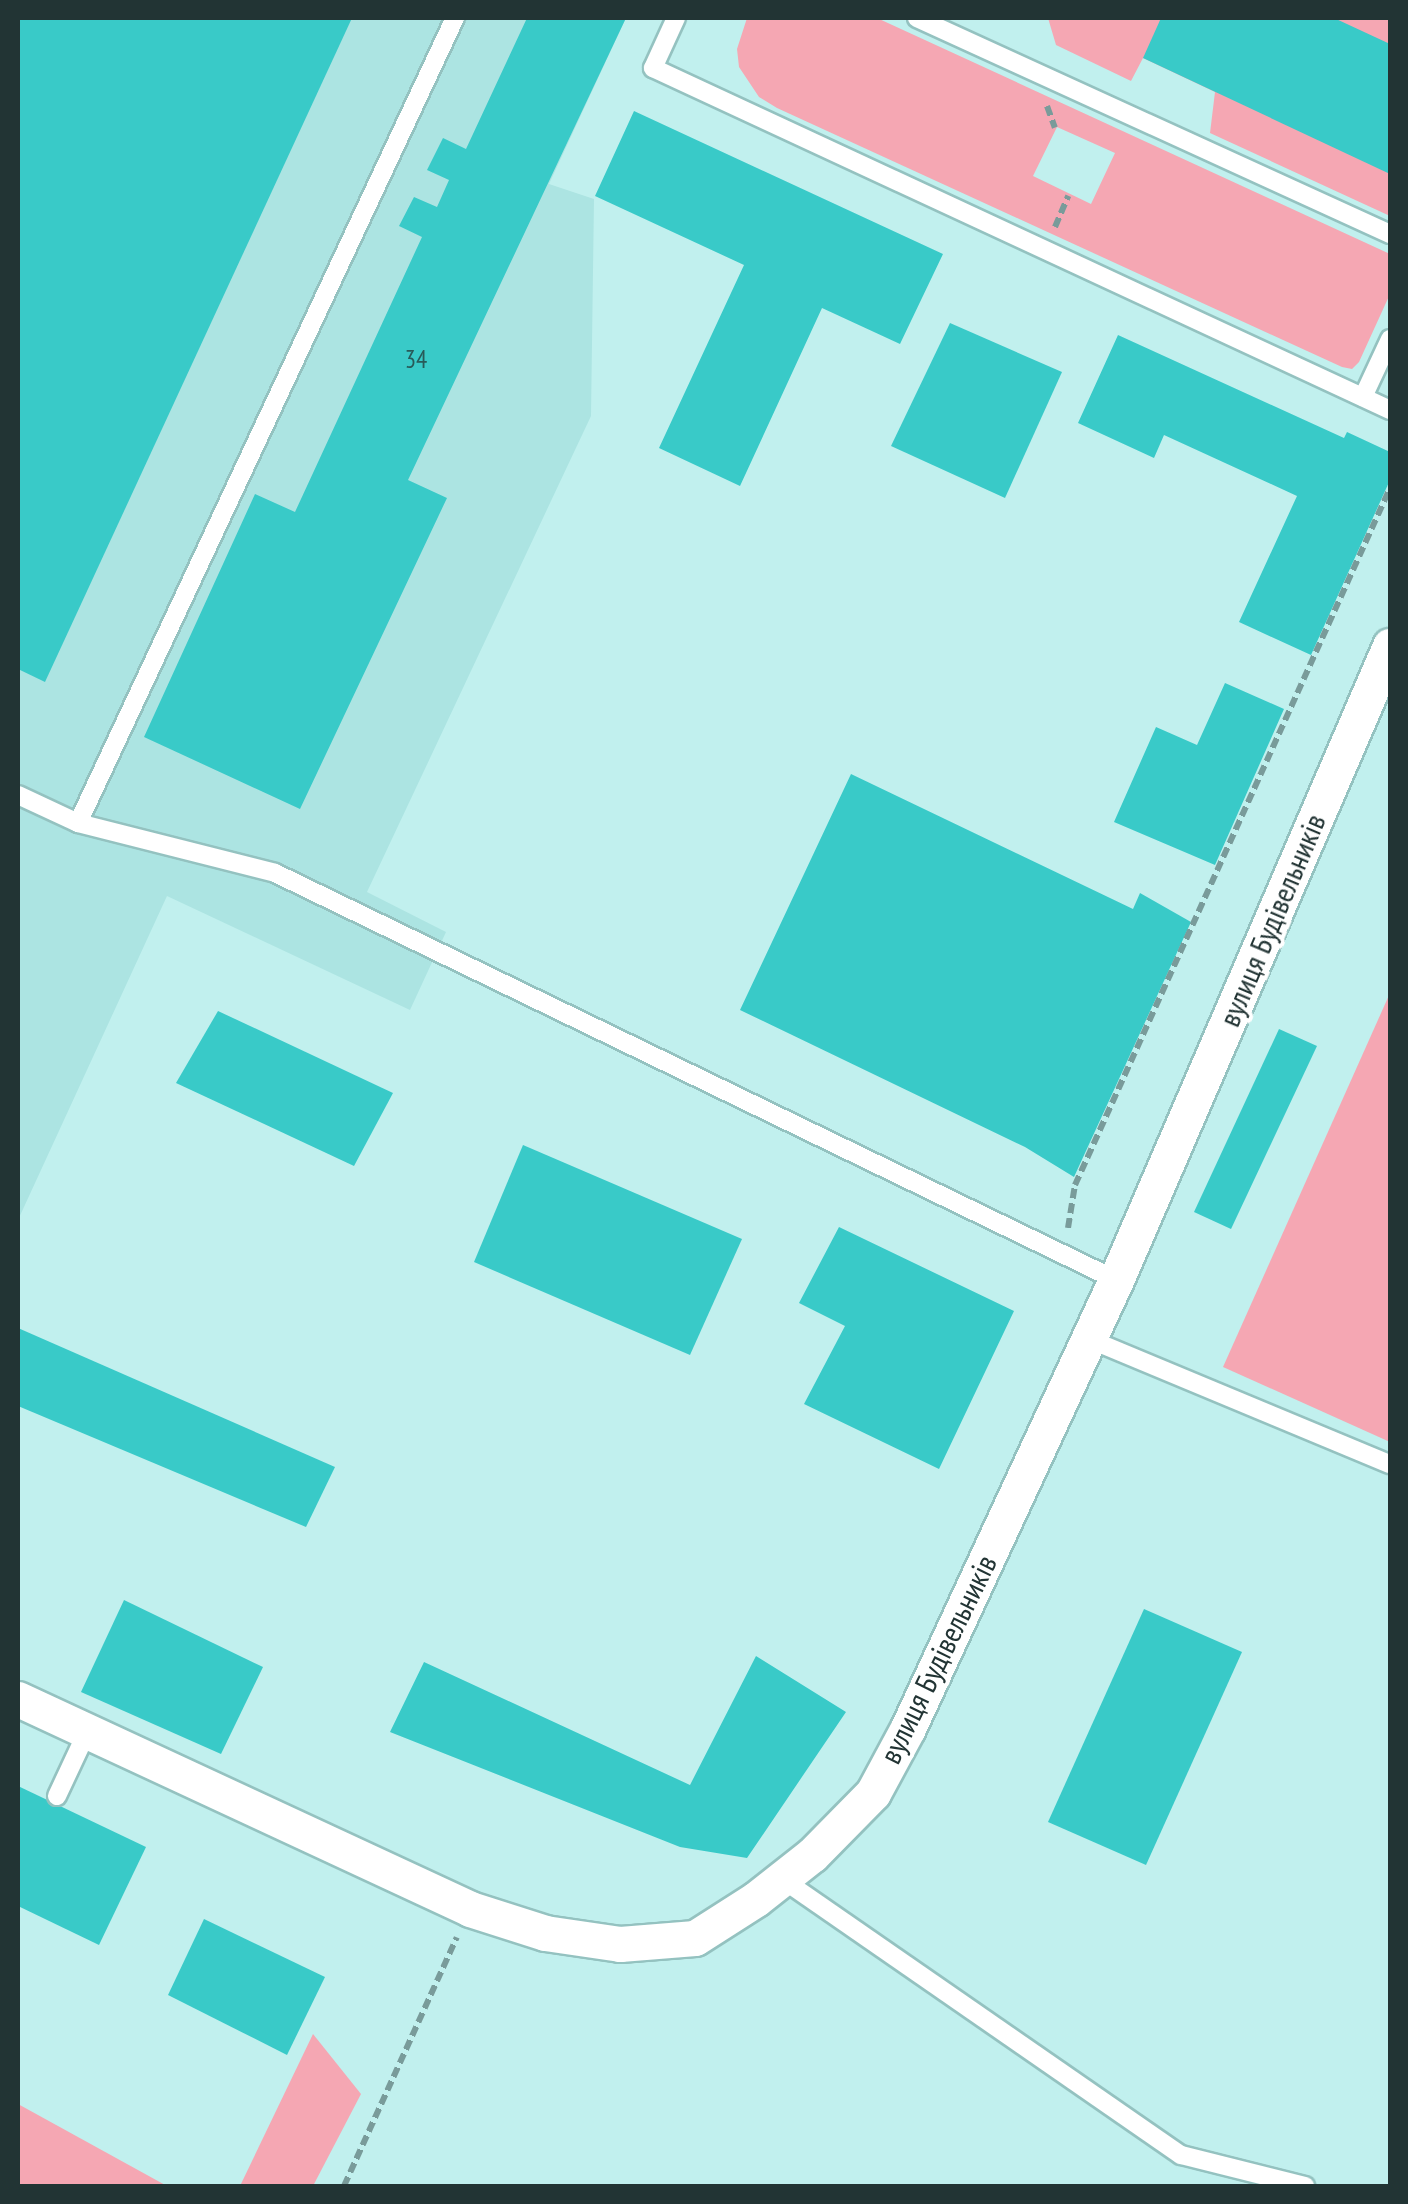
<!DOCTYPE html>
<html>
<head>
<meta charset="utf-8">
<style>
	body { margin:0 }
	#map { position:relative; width:1408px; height:2204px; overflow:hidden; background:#c1f0ee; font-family:"PT Sans Narrow",sans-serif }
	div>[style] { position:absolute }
	.built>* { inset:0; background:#ace4e2 }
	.green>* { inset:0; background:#f5a7b3 }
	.building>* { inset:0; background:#39cac8 }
	.path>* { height:6px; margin-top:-3px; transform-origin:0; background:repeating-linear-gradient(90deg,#799b9a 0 10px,transparent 0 15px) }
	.roads { filter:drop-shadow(2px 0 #94c2c0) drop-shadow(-2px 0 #94c2c0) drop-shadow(0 2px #94c2c0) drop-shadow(0 -2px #94c2c0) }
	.service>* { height:18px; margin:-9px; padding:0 9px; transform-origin:9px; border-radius:9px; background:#fff }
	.minor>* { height:35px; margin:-17.5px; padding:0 17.5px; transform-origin:17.5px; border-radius:17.5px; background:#fff }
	span { translate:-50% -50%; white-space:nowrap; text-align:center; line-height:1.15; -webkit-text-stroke:8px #fff; paint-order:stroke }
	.number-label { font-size:25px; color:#285a59 }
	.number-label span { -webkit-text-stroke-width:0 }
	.street-label { font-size:30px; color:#223434 }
	.frame { position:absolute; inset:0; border:20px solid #223434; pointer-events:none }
</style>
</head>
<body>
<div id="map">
	<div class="built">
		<div style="clip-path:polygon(18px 18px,626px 18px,549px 184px,594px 199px,591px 416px,367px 892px,446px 932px,410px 1010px,167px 896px,18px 1220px)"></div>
	</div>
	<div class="green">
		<div style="clip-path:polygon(evenodd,747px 18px,877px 18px,1390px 254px,1390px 294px,1359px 362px,1352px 369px,1342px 367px,777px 108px,759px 97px,739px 67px,737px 49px,747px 18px,1057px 127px,1115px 153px,1091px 204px,1033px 176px,1057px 127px)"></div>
		<div style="clip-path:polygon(1048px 18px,1390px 18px,1390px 216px,1210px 133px,1215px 92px,1143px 58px,1131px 81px,1056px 45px)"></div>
		<div style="clip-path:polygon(1390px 993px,1390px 1442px,1223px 1367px)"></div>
		<div style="clip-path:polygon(313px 2034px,361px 2094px,313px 2186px,240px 2186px)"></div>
		<div style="clip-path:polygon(18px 2104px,167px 2186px,18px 2186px)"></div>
	</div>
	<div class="building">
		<div style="clip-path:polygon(18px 18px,352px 18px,45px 682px,18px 669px)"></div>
		<div style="clip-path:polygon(527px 18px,626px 18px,408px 480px,447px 498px,300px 809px,144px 737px,255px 494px,295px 512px,422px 237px,399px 226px,414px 197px,437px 207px,449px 180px,427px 170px,443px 138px,466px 149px)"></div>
		<div style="clip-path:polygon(1161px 18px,1334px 18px,1390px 44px,1390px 174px,1143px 58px)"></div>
		<div style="clip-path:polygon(634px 111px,943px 254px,900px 344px,822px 308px,740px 486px,659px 448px,744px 265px,595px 196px)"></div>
		<div style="clip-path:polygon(950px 323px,1062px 372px,1005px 498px,891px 446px)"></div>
		<div style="clip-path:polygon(1118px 335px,1344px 438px,1347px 432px,1390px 452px,1390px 480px,1311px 655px,1239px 622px,1297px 496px,1164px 435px,1154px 458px,1078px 423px)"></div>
		<div style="clip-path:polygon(1225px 683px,1284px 709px,1215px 865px,1114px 822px,1156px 727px,1197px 745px)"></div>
		<div style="clip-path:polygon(851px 774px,1133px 909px,1140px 893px,1191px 922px,1074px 1177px,1025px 1147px,740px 1010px)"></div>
		<div style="clip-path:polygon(218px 1011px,393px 1093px,354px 1166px,176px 1083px)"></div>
		<div style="clip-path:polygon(1279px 1029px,1317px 1046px,1231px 1229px,1194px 1212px)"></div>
		<div style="clip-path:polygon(523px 1145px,742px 1239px,690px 1355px,474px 1262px)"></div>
		<div style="clip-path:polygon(839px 1227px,1014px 1311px,939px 1469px,804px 1404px,845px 1326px,799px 1303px)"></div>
		<div style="clip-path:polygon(18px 1328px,335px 1467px,306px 1527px,18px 1406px)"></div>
		<div style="clip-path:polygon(124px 1600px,263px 1667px,221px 1754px,81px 1692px)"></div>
		<div style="clip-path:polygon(1144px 1609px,1242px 1652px,1146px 1865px,1048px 1822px)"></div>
		<div style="clip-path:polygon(756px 1656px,846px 1712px,747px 1858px,680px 1847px,390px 1732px,424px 1662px,690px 1785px)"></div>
		<div style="clip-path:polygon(18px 1786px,146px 1847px,99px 1945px,18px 1906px)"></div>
		<div style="clip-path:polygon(204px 1919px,325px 1977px,287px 2055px,168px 1995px)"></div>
	</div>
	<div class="path">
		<div style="left:1047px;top:106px;width:23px;rotate:70deg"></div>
		<div style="left:1055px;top:227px;width:34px;rotate:-67deg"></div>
		<div style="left:1068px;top:1228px;width:44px;rotate:-80.8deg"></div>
		<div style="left:1075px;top:1185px;width:765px;rotate:-65.68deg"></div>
		<div style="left:344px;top:2186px;width:273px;rotate:-65.6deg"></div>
	</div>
	<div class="roads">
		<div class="service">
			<div style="left:676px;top:18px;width:55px;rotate:114.7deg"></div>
			<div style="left:653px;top:68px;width:812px;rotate:24.89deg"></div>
			<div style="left:917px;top:18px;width:520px;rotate:24.54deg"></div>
			<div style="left:1363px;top:397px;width:64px;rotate:-65deg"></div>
			<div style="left:18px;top:795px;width:66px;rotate:25deg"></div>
			<div style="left:78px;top:823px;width:203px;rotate:14.2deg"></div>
			<div style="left:275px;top:873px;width:934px;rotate:25.82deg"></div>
			<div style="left:78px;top:823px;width:889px;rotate:-64.91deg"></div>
			<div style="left:1089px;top:1339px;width:326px;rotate:22.6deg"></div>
			<div style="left:57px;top:1796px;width:68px;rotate:-64.9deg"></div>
			<div style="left:782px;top:1879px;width:485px;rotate:34.7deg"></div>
			<div style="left:1181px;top:2155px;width:128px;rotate:14deg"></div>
		</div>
		<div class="minor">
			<div style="left:18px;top:1699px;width:498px;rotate:24.9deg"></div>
			<div style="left:470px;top:1909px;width:79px;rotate:17.7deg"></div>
			<div style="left:545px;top:1933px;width:76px;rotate:8.3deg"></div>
			<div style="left:620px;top:1944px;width:75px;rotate:-4.6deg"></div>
			<div style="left:695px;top:1938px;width:72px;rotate:-32.6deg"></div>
			<div style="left:756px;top:1899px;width:71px;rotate:-38.2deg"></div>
			<div style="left:812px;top:1855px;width:87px;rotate:-45.5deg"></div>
			<div style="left:873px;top:1793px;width:74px;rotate:-61.7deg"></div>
			<div style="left:908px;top:1728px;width:494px;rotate:-65.1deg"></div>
			<div style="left:1116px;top:1280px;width:691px;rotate:-66.63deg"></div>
		</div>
	</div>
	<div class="number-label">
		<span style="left:416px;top:359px">34</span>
	</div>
	<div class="street-label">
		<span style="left:1272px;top:920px;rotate:-67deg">вулиця Будівельників</span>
		<span style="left:938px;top:1659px;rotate:-64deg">вулиця Будівельників</span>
	</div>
	<div class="frame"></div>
</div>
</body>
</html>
